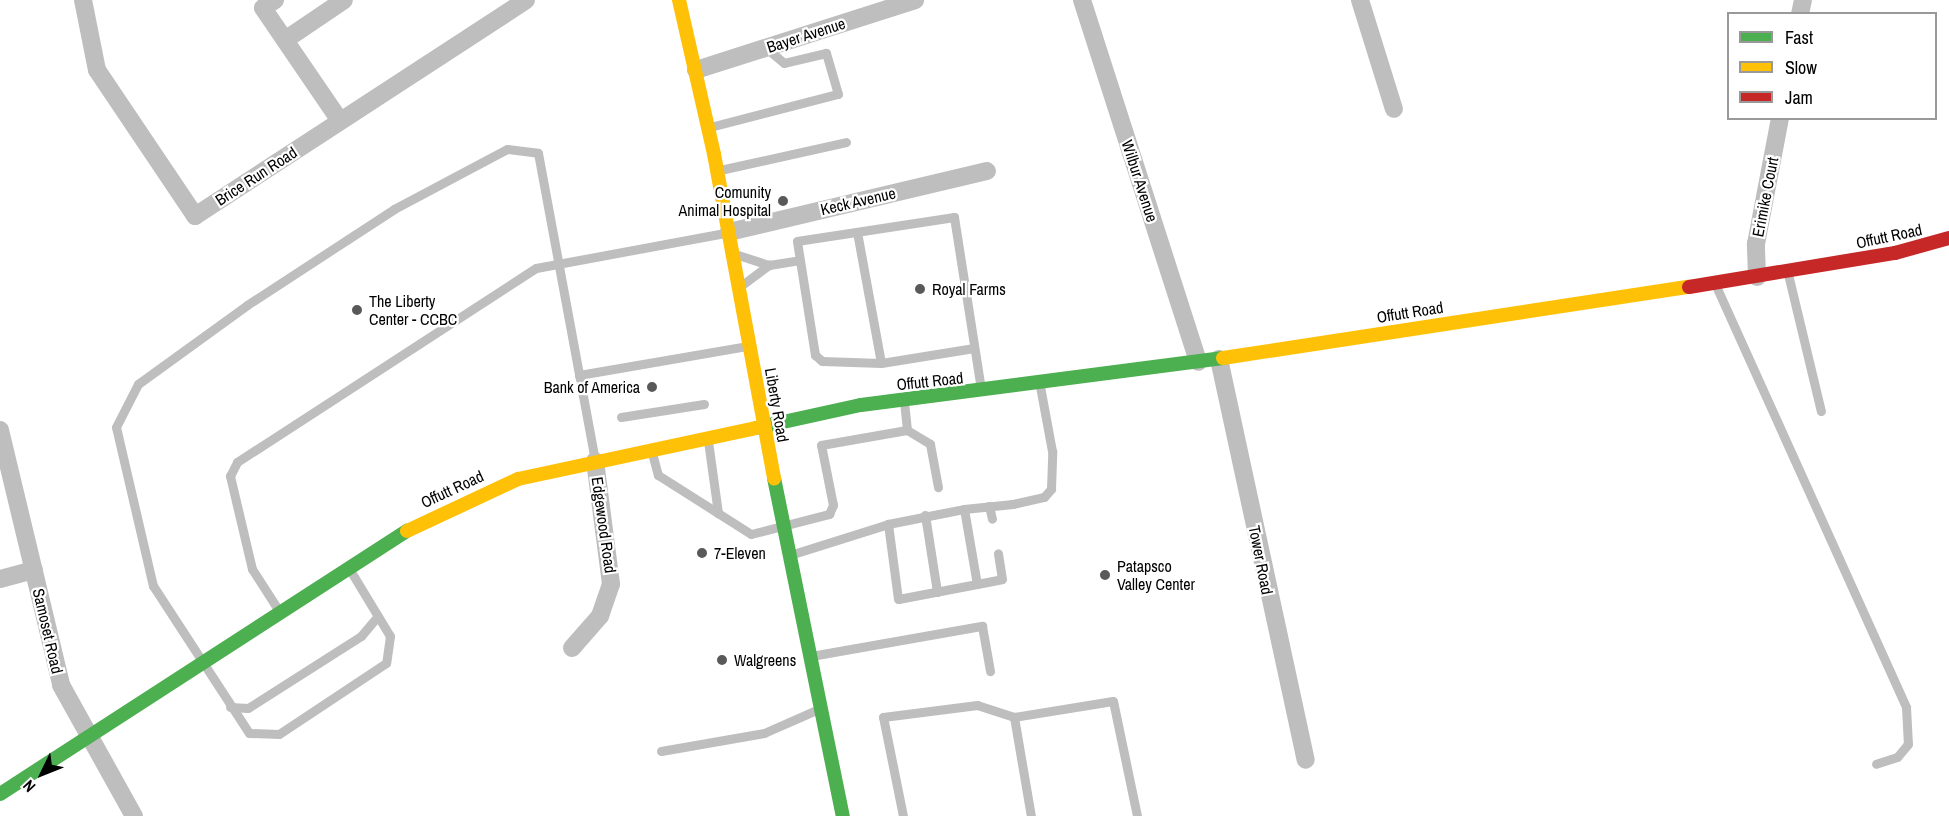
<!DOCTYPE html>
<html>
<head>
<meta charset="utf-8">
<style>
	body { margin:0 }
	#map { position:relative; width:1949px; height:816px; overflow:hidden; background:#fff; font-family:"Archivo Narrow",sans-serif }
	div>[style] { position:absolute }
	.lane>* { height:9px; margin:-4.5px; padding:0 4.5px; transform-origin:4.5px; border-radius:4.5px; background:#bebebe }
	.street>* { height:18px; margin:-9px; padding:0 9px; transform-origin:9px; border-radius:9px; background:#bebebe }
	.fast>* { height:14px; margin:-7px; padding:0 7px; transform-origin:7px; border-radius:7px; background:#4caf50 }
	.slow>* { height:14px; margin:-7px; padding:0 7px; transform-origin:7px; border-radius:7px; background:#ffc107 }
	.jam>* { height:14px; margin:-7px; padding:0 7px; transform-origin:7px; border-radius:7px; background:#c62828 }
	.dots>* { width:16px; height:16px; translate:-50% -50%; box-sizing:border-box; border:3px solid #fff; border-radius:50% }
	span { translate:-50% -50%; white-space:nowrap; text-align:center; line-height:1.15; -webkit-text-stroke:4.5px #fff; paint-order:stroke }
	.street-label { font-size:16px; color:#000 }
	.poi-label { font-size:16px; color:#000 }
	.right { translate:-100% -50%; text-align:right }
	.left { translate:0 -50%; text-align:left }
	.legend { position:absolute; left:1727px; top:12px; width:210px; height:108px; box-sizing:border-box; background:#fff; border:2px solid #999; margin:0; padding:8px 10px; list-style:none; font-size:18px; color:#000 }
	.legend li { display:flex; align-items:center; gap:12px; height:30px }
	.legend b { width:30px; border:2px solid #999 }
	.north { position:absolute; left:12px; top:744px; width:60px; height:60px; -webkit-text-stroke:4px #fff; paint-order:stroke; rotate:227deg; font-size:16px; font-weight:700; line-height:24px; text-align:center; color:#000 }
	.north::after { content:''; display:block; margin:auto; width:21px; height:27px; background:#000; clip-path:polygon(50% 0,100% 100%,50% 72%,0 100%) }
</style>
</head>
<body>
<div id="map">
	<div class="lane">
		<div style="left:710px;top:127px;width:132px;rotate:-14.5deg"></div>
		<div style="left:838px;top:94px;width:43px;rotate:-106.3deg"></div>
		<div style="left:826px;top:53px;width:43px;rotate:166.6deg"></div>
		<div style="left:784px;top:63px;width:23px;rotate:-140deg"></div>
		<div style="left:720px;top:170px;width:129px;rotate:-12.5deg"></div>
		<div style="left:857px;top:232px;width:133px;rotate:79.6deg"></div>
		<div style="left:738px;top:255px;width:33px;rotate:18deg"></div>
		<div style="left:769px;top:265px;width:31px;rotate:-9deg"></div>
		<div style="left:1788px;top:274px;width:141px;rotate:76.5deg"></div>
		<div style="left:742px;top:285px;width:34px;rotate:-37deg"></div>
		<div style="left:1716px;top:286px;width:462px;rotate:65.7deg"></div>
		<div style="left:1906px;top:707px;width:37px;rotate:87deg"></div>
		<div style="left:1908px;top:744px;width:17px;rotate:130deg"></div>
		<div style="left:1897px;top:757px;width:22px;rotate:162deg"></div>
		<div style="left:974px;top:348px;width:94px;rotate:170.8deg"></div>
		<div style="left:881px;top:363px;width:59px;rotate:-178.1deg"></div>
		<div style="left:822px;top:361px;width:9px;rotate:-139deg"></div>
		<div style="left:815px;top:355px;width:115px;rotate:-99deg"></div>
		<div style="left:797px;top:241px;width:159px;rotate:-8.7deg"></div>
		<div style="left:954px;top:217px;width:175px;rotate:81.1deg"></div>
		<div style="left:579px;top:375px;width:170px;rotate:-9.8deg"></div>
		<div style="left:621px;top:417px;width:84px;rotate:-8.9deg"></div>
		<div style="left:907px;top:430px;width:27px;rotate:31deg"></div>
		<div style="left:930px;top:444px;width:44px;rotate:79.5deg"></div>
		<div style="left:708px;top:441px;width:73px;rotate:82.1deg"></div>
		<div style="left:652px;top:453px;width:23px;rotate:75deg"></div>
		<div style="left:658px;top:475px;width:110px;rotate:32.4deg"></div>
		<div style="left:751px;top:534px;width:81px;rotate:-14.4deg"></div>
		<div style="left:829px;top:514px;width:10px;rotate:-66deg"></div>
		<div style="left:833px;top:505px;width:61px;rotate:-101.3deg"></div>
		<div style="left:821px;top:445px;width:87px;rotate:-9.9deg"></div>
		<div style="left:907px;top:430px;width:28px;rotate:-96deg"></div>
		<div style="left:989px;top:506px;width:13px;rotate:77deg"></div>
		<div style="left:964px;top:509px;width:49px;rotate:-5.8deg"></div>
		<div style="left:1013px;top:504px;width:32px;rotate:-13deg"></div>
		<div style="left:1044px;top:497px;width:11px;rotate:-49deg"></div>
		<div style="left:1051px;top:489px;width:38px;rotate:-88deg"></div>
		<div style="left:1052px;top:451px;width:66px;rotate:-100.5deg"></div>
		<div style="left:925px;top:515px;width:78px;rotate:81.1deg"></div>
		<div style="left:793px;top:554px;width:100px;rotate:-17.5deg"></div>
		<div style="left:888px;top:524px;width:77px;rotate:-11.2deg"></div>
		<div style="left:964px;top:509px;width:76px;rotate:80.2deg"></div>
		<div style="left:977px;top:584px;width:80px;rotate:169.2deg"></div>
		<div style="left:898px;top:599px;width:76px;rotate:-97.6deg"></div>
		<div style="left:350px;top:570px;width:77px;rotate:58.8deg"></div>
		<div style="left:390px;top:636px;width:27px;rotate:98deg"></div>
		<div style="left:386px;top:663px;width:128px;rotate:146.4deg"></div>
		<div style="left:279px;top:734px;width:30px;rotate:-178deg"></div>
		<div style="left:249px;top:733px;width:176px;rotate:-123.1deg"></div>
		<div style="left:153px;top:586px;width:163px;rotate:-103.1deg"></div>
		<div style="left:116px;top:427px;width:48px;rotate:-62.9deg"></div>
		<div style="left:138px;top:384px;width:135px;rotate:-35.9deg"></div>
		<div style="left:247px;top:305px;width:176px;rotate:-33.1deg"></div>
		<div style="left:394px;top:209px;width:128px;rotate:-28deg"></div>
		<div style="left:507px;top:149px;width:31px;rotate:7deg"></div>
		<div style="left:538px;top:153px;width:313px;rotate:79.5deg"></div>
		<div style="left:977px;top:584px;width:25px;rotate:-11deg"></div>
		<div style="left:1002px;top:579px;width:26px;rotate:-99deg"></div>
		<div style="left:279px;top:611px;width:50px;rotate:-122.7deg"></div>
		<div style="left:252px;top:569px;width:96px;rotate:-103.3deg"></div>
		<div style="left:230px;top:476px;width:16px;rotate:-63deg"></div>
		<div style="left:237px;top:462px;width:356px;rotate:-33deg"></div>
		<div style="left:536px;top:268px;width:192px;rotate:-10.5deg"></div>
		<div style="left:811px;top:656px;width:174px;rotate:-10deg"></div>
		<div style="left:982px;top:626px;width:46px;rotate:79.9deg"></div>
		<div style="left:230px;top:707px;width:18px;rotate:3deg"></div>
		<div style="left:248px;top:708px;width:134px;rotate:-32.5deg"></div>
		<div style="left:361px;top:636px;width:26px;rotate:-50deg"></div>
		<div style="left:1014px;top:717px;width:100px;rotate:80.3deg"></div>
		<div style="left:661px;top:751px;width:105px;rotate:-9.9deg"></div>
		<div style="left:764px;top:733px;width:55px;rotate:-23.7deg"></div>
		<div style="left:903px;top:816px;width:101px;rotate:-101.4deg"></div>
		<div style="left:883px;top:717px;width:95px;rotate:-7.3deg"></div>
		<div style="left:977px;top:705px;width:39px;rotate:18deg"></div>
		<div style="left:1014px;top:717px;width:100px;rotate:-9.2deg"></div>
		<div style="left:1113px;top:701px;width:117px;rotate:78.2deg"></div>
	</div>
	<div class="street">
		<div style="left:83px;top:0;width:71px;rotate:78.7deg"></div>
		<div style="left:97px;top:70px;width:176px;rotate:56.1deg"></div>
		<div style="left:195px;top:216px;width:395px;rotate:-33.1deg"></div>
		<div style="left:275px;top:0;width:14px;rotate:146deg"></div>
		<div style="left:263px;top:8px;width:137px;rotate:55.7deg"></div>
		<div style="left:1082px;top:0;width:380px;rotate:72.2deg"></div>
		<div style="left:1360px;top:0;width:114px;rotate:72.7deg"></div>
		<div style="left:1800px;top:14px;width:14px;rotate:-78deg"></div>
		<div style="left:285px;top:40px;width:71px;rotate:-34.1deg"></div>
		<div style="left:696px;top:70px;width:230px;rotate:-17.7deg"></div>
		<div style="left:729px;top:232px;width:265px;rotate:-13.3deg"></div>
		<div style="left:1757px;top:277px;width:33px;rotate:-92deg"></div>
		<div style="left:1756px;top:244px;width:128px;rotate:-79.2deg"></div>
		<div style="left:1219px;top:359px;width:410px;rotate:77.8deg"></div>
		<div style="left:0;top:430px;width:262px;rotate:76.5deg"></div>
		<div style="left:61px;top:685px;width:150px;rotate:60.9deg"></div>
		<div style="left:0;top:579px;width:35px;rotate:-15deg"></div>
		<div style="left:572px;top:648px;width:43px;rotate:-48.8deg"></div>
		<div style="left:600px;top:616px;width:34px;rotate:-71deg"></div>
		<div style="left:611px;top:584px;width:124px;rotate:-97.4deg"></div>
	</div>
	<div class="fast">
		<div style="left:756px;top:428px;width:107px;rotate:-12.4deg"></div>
		<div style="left:861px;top:405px;width:365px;rotate:-7.4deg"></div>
		<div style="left:774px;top:478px;width:345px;rotate:78.5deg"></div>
		<div style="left:0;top:794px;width:485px;rotate:-32.9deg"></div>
	</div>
	<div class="slow">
		<div style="left:679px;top:0;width:158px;rotate:77.2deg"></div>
		<div style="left:714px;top:154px;width:330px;rotate:79.5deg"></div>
		<div style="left:1223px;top:358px;width:471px;rotate:-8.7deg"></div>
		<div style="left:407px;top:531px;width:123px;rotate:-25.1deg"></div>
		<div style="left:518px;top:479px;width:243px;rotate:-12.1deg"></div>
	</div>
	<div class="jam">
		<div style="left:1689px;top:287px;width:209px;rotate:-9.4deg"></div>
		<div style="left:1895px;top:253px;width:56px;rotate:-15.5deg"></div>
	</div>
	<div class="dots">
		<div style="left:783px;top:201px;background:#595959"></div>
		<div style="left:920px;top:289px;background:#595959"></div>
		<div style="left:357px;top:310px;background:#595959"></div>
		<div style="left:652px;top:387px;background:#595959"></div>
		<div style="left:702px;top:553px;background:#595959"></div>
		<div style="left:1105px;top:575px;background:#595959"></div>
		<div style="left:722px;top:660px;background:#595959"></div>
	</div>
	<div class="street-label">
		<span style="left:806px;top:35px;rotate:-18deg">Bayer Avenue</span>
		<span style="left:256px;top:176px;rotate:-33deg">Brice Run Road</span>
		<span style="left:1140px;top:181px;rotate:72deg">Wilbur Avenue</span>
		<span style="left:1765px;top:197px;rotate:-79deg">Erimike Court</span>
		<span style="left:858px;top:201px;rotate:-13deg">Keck Avenue</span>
		<span style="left:1889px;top:236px;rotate:-12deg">Offutt Road</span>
		<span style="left:1410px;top:312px;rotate:-9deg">Offutt Road</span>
		<span style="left:930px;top:381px;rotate:-6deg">Offutt Road</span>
		<span style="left:777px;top:405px;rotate:80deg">Liberty Road</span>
		<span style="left:452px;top:489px;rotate:-25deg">Offutt Road</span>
		<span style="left:604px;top:525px;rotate:82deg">Edgewood Road</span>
		<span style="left:1261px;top:560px;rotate:79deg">Tower Road</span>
		<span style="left:48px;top:631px;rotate:77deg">Samoset Road</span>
	</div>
	<div class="poi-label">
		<span class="right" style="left:771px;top:201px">Comunity<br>Animal Hospital</span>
		<span class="left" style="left:932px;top:289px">Royal Farms</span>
		<span class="left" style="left:369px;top:310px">The Liberty<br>Center - CCBC</span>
		<span class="right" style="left:640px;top:387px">Bank of America</span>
		<span class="left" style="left:714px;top:553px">7-Eleven</span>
		<span class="left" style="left:1117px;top:575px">Patapsco<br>Valley Center</span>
		<span class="left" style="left:734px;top:660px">Walgreens</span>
	</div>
	<ul class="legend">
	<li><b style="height:8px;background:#4caf50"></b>Fast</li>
	<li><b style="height:8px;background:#ffc107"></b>Slow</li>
	<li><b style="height:8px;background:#c62828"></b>Jam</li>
	</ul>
	<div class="north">N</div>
</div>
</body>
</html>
